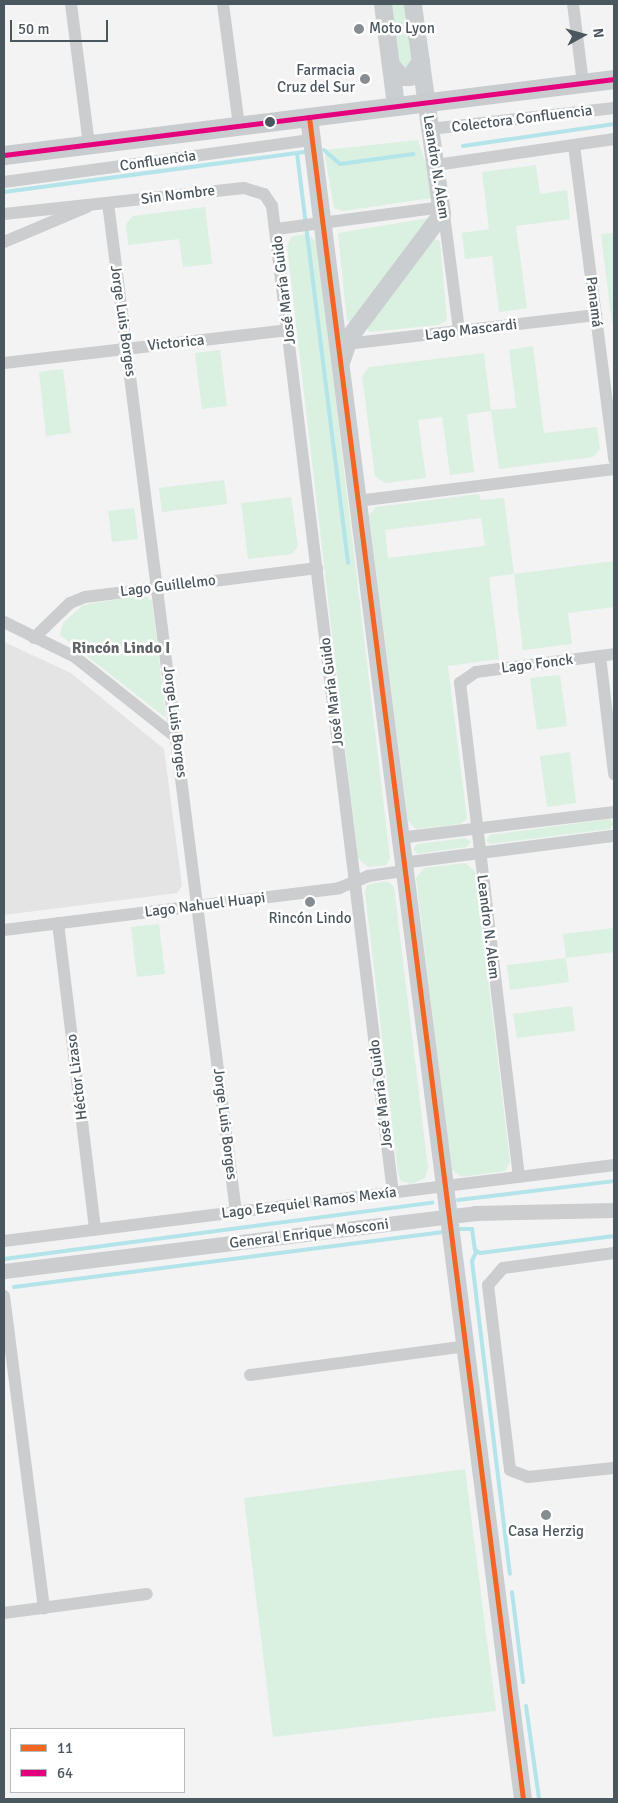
<!DOCTYPE html>
<html>
<head>
<meta charset="utf-8">
<style>
	body { margin:0 }
	#map { position:relative; width:618px; height:1803px; overflow:hidden; background:#f3f3f3; font-family:Signika,sans-serif }
	div>[style] { position:absolute }
	.education>* { inset:0; background:#e5e4e5 }
	.green>* { inset:0; background:#daf0e0 }
	.stream>* { height:4px; margin:-2px; padding:0 2px; transform-origin:2px; border-radius:2px; background:#b2e4ea }
	.minor>* { height:12px; margin:-6px; padding:0 6px; transform-origin:6px; border-radius:6px; background:#cbcdce }
	.tertiary>* { height:15px; margin:-7.5px; padding:0 7.5px; transform-origin:7.5px; border-radius:7.5px; background:#cbcdce }
	.secondary>* { height:18px; margin:-9px; padding:0 9px; transform-origin:9px; border-radius:9px; background:#cbced0 }
	.primary>* { height:19px; margin:-9.5px; padding:0 9.5px; transform-origin:9.5px; border-radius:9.5px; background:#c8ccce }
	.bus-1>* { height:5px; margin:-2.5px; padding:0 2.5px; transform-origin:2.5px; border-radius:2.5px; background:#f26522 }
	.bus-2>* { height:5px; margin:-2.5px; padding:0 2.5px; transform-origin:2.5px; border-radius:2.5px; background:#e5007d }
	.dots>* { width:14px; height:14px; translate:-50% -50%; box-sizing:border-box; border:2px solid #fff; border-radius:50% }
	span { translate:-50% -50%; white-space:nowrap; text-align:center; line-height:1.15; -webkit-text-stroke:5px #fff; paint-order:stroke }
	.poi-label { font-size:15px; color:#4b575e }
	.left { translate:0 -50%; text-align:left }
	.right { translate:-100% -50%; text-align:right }
	.street-label { font-size:15px; color:#4b575e }
	.neighbourhood-label { font-size:16px; color:#5f6366; font-weight:700 }
	.frame { position:absolute; inset:0; border:5px solid #4b575e; pointer-events:none }
	.legend { position:absolute; left:10px; top:1728px; width:175px; height:65px; box-sizing:border-box; background:#fff; border:1px solid #b7bcbf; margin:0; padding:6px 9px; list-style:none; font-size:15px; color:#4b575e }
	.legend li { display:flex; align-items:center; gap:10px; height:25px }
	.legend b { width:25px; border:1px solid #b7bcbf }
	.north { position:absolute; left:558px; top:10px; width:50px; height:50px; -webkit-text-stroke:4px #fff; paint-order:stroke; rotate:83deg; font-size:14px; font-weight:700; line-height:20px; text-align:center; color:#4b575e }
	.north::after { content:''; display:block; margin:auto; width:18px; height:22px; background:#4b575e; clip-path:polygon(50% 0,100% 100%,50% 72%,0 100%) }
	.scale { position:absolute; left:10px; top:20px; width:98px; height:22px; box-sizing:border-box; border:2px solid #4b575e; border-top:0; padding-left:6px; font-size:15px; line-height:18px; white-space:nowrap; color:#4b575e; -webkit-text-stroke:4px #fff; paint-order:stroke }
</style>
</head>
<body>
<div id="map">
	<div class="education">
		<div style="clip-path:polygon(4px 642px,71px 673px,164px 749px,182px 886px,177px 893px,4px 915px)"></div>
	</div>
	<div class="green">
		<div style="clip-path:polygon(390px 4px,407px 4px,414px 59px,406px 69px,398px 65px)"></div>
		<div style="clip-path:polygon(418px 140px,432px 182px,432px 198px,343px 211px,334px 208px,324px 150px)"></div>
		<div style="clip-path:polygon(536px 165px,540px 194px,567px 190px,570px 219px,516px 226px,527px 308px,499px 312px,492px 256px,465px 259px,462px 233px,489px 229px,482px 172px)"></div>
		<div style="clip-path:polygon(205px 207px,212px 264px,183px 267px,179px 239px,128px 245px,126px 224px,133px 216px)"></div>
		<div style="clip-path:polygon(429px 218px,351px 322px,347px 321px,338px 233px)"></div>
		<div style="clip-path:polygon(614px 233px,614px 322px,612px 323px,601px 234px)"></div>
		<div style="clip-path:polygon(308px 234px,317px 242px,390px 858px,386px 865px,368px 867px,358px 858px,287px 246px,292px 236px)"></div>
		<div style="clip-path:polygon(434px 239px,440px 241px,447px 320px,439px 325px,369px 332px,367px 326px)"></div>
		<div style="clip-path:polygon(533px 346px,544px 433px,597px 427px,600px 449px,593px 457px,499px 469px,491px 411px,467px 414px,474px 472px,450px 475px,442px 417px,418px 420px,426px 478px,385px 483px,375px 476px,362px 376px,369px 367px,484px 353px,491px 410px,516px 408px,509px 350px)"></div>
		<div style="clip-path:polygon(220px 350px,227px 406px,202px 409px,195px 353px)"></div>
		<div style="clip-path:polygon(63px 369px,71px 433px,46px 436px,39px 372px)"></div>
		<div style="clip-path:polygon(224px 480px,227px 504px,162px 512px,159px 488px)"></div>
		<div style="clip-path:polygon(evenodd,479px 494px,480px 500px,504px 498px,514px 574px,614px 561px,614px 607px,568px 613px,572px 644px,523px 650px,514px 574px,489px 577px,499px 659px,448px 666px,467px 819px,460px 824px,416px 829px,408px 821px,369px 515px,376px 507px,479px 494px,481px 518px,485px 546px,388px 558px,385px 530px,481px 518px)"></div>
		<div style="clip-path:polygon(291px 497px,298px 547px,292px 554px,248px 559px,241px 503px)"></div>
		<div style="clip-path:polygon(134px 508px,138px 539px,112px 542px,108px 511px)"></div>
		<div style="clip-path:polygon(144px 595px,152px 601px,166px 718px,60px 635px,63px 623px,83px 605px)"></div>
		<div style="clip-path:polygon(560px 675px,567px 726px,537px 730px,530px 678px)"></div>
		<div style="clip-path:polygon(570px 752px,576px 803px,547px 807px,540px 756px)"></div>
		<div style="clip-path:polygon(610px 819px,614px 824px,610px 829px,491px 844px,486px 841px,490px 835px)"></div>
		<div style="clip-path:polygon(465px 838px,471px 842px,466px 847px,418px 854px,413px 849px,417px 844px)"></div>
		<div style="clip-path:polygon(465px 863px,475px 871px,510px 1162px,505px 1171px,462px 1177px,451px 1169px,416px 878px,424px 868px)"></div>
		<div style="clip-path:polygon(387px 881px,394px 887px,428px 1168px,425px 1178px,412px 1184px,401px 1181px,398px 1173px,365px 892px,367px 885px)"></div>
		<div style="clip-path:polygon(159px 924px,165px 974px,137px 977px,131px 927px)"></div>
		<div style="clip-path:polygon(614px 928px,614px 952px,566px 958px,569px 982px,510px 990px,507px 965px,566px 958px,563px 934px)"></div>
		<div style="clip-path:polygon(572px 1006px,575px 1031px,517px 1038px,513px 1014px)"></div>
		<div style="clip-path:polygon(465px 1469px,496px 1711px,273px 1737px,244px 1498px)"></div>
	</div>
	<div class="stream">
		<div style="left:463px;top:146px;width:153px;rotate:-8.3deg"></div>
		<div style="left:324px;top:150px;width:21px;rotate:41deg"></div>
		<div style="left:340px;top:164px;width:74px;rotate:-7.8deg"></div>
		<div style="left:297px;top:153px;width:413px;rotate:82.9deg"></div>
		<div style="left:4px;top:192px;width:303px;rotate:-7.6deg"></div>
		<div style="left:458px;top:1200px;width:157px;rotate:-6.9deg"></div>
		<div style="left:460px;top:1229px;width:12px"></div>
		<div style="left:472px;top:1229px;width:21px;rotate:82deg"></div>
		<div style="left:475px;top:1250px;width:6px;rotate:31deg"></div>
		<div style="left:480px;top:1253px;width:135px;rotate:-7.2deg"></div>
		<div style="left:476px;top:1252px;width:10px;rotate:114deg"></div>
		<div style="left:472px;top:1261px;width:315px;rotate:83.1deg"></div>
		<div style="left:4px;top:1259px;width:432px;rotate:-7.5deg"></div>
		<div style="left:14px;top:1287px;width:431px;rotate:-7.3deg"></div>
		<div style="left:512px;top:1592px;width:91px;rotate:83deg"></div>
		<div style="left:526px;top:1706px;width:94px;rotate:82deg"></div>
	</div>
	<div class="minor">
		<div style="left:71px;top:4px;width:141px;rotate:82.7deg"></div>
		<div style="left:223px;top:4px;width:123px;rotate:82.5deg"></div>
		<div style="left:573px;top:4px;width:80px;rotate:82.8deg"></div>
		<div style="left:430px;top:129px;width:185px;rotate:-6.5deg"></div>
		<div style="left:574px;top:145px;width:317px;rotate:82.7deg"></div>
		<div style="left:436px;top:165px;width:180px;rotate:-8.3deg"></div>
		<div style="left:4px;top:182px;width:311px;rotate:-7.8deg"></div>
		<div style="left:108px;top:203px;width:1017px;rotate:82.77deg"></div>
		<div style="left:4px;top:214px;width:241px;rotate:-6.2deg"></div>
		<div style="left:244px;top:188px;width:21px;rotate:17deg"></div>
		<div style="left:264px;top:194px;width:14px;rotate:56deg"></div>
		<div style="left:272px;top:206px;width:994px;rotate:83.01deg"></div>
		<div style="left:276px;top:229px;width:168px;rotate:-7.5deg"></div>
		<div style="left:443px;top:207px;width:125px;rotate:82.6deg"></div>
		<div style="left:4px;top:242px;width:90px;rotate:-22.9deg"></div>
		<div style="left:346px;top:344px;width:252px;rotate:-6.6deg"></div>
		<div style="left:4px;top:363px;width:287px;rotate:-6.6deg"></div>
		<div style="left:357px;top:501px;width:259px;rotate:-7.1deg"></div>
		<div style="left:4px;top:622px;width:79px;rotate:26.2deg"></div>
		<div style="left:75px;top:657px;width:130px;rotate:38.5deg"></div>
		<div style="left:34px;top:638px;width:50px;rotate:-44.2deg"></div>
		<div style="left:70px;top:603px;width:16px;rotate:-22deg"></div>
		<div style="left:85px;top:597px;width:234px;rotate:-7.1deg"></div>
		<div style="left:600px;top:656px;width:119px;rotate:83.2deg"></div>
		<div style="left:399px;top:838px;width:217px;rotate:-6.9deg"></div>
		<div style="left:402px;top:863px;width:214px;rotate:-7.3deg"></div>
		<div style="left:58px;top:923px;width:309px;rotate:83.1deg"></div>
		<div style="left:4px;top:930px;width:338px;rotate:-7.1deg"></div>
		<div style="left:339px;top:888px;width:31px;rotate:-22deg"></div>
		<div style="left:368px;top:876px;width:35px;rotate:-8deg"></div>
		<div style="left:519px;top:1177px;width:498px;rotate:-96.8deg"></div>
		<div style="left:460px;top:683px;width:19px;rotate:-35deg"></div>
		<div style="left:476px;top:672px;width:139px;rotate:-7.4deg"></div>
		<div style="left:4px;top:1241px;width:615px;rotate:-7.1deg"></div>
		<div style="left:614px;top:1253px;width:112px;rotate:172.3deg"></div>
		<div style="left:503px;top:1268px;width:23px;rotate:131deg"></div>
		<div style="left:488px;top:1285px;width:186px;rotate:83.2deg"></div>
		<div style="left:510px;top:1470px;width:19px;rotate:21deg"></div>
		<div style="left:528px;top:1477px;width:86px;rotate:-6deg"></div>
		<div style="left:4px;top:1296px;width:315px;rotate:82.7deg"></div>
		<div style="left:250px;top:1375px;width:218px;rotate:-7.6deg"></div>
		<div style="left:4px;top:1613px;width:144px;rotate:-7.6deg"></div>
	</div>
	<div class="tertiary">
		<div style="left:4px;top:1271px;width:475px;rotate:-7deg"></div>
		<div style="left:475px;top:1213px;width:139px;rotate:-1.2deg"></div>
	</div>
	<div class="secondary">
		<div style="left:383px;top:4px;width:103px;rotate:82.7deg"></div>
		<div style="left:391px;top:65px;width:16px;rotate:50deg"></div>
		<div style="left:401px;top:77px;width:9px"></div>
		<div style="left:410px;top:77px;width:19px;rotate:-54deg"></div>
		<div style="left:309px;top:117px;width:1696px;rotate:82.75deg"></div>
		<div style="left:342px;top:360px;width:23px;rotate:-72deg"></div>
		<div style="left:349px;top:338px;width:155px;rotate:-53.1deg"></div>
		<div style="left:442px;top:214px;width:212px;rotate:-97.9deg"></div>
	</div>
	<div class="primary">
		<div style="left:4px;top:155px;width:615px;rotate:-7.1deg"></div>
	</div>
	<div class="bus-1">
		<div style="left:309px;top:117px;width:1696px;rotate:82.75deg"></div>
	</div>
	<div class="bus-2">
		<div style="left:4px;top:155px;width:615px;rotate:-7.1deg"></div>
	</div>
	<div class="dots">
		<div style="left:359px;top:29px;background:#868e92"></div>
		<div style="left:365px;top:79px;background:#868e92"></div>
		<div style="left:270px;top:122px;background:#4b575e"></div>
		<div style="left:310px;top:902px;background:#868e92"></div>
		<div style="left:546px;top:1515px;background:#868e92"></div>
	</div>
	<div class="poi-label">
		<span class="left" style="left:369px;top:29px">Moto Lyon</span>
		<span class="right" style="left:355px;top:79px">Farmacia<br>Cruz del Sur</span>
		<span style="left:310px;top:919px">Rincón Lindo</span>
		<span style="left:546px;top:1532px">Casa Herzig</span>
	</div>
	<div class="street-label">
		<span style="left:522px;top:119px;rotate:-7deg">Colectora Confluencia</span>
		<span style="left:158px;top:161px;rotate:-8deg">Confluencia</span>
		<span style="left:436px;top:167px;rotate:81deg">Leandro N. Alem</span>
		<span style="left:178px;top:195px;rotate:-7deg">Sin Nombre</span>
		<span style="left:284px;top:290px;rotate:-97deg">José María Guido</span>
		<span style="left:594px;top:302px;rotate:83deg">Panamá</span>
		<span style="left:123px;top:321px;rotate:82deg">Jorge Luis Borges</span>
		<span style="left:471px;top:330px;rotate:-7deg">Lago Mascardi</span>
		<span style="left:176px;top:343px;rotate:-6deg">Victorica</span>
		<span style="left:168px;top:586px;rotate:-7deg">Lago Guillelmo</span>
		<span style="left:537px;top:664px;rotate:-7deg">Lago Fonck</span>
		<span style="left:332px;top:692px;rotate:-97deg">José María Guido</span>
		<span style="left:175px;top:722px;rotate:83deg">Jorge Luis Borges</span>
		<span style="left:205px;top:905px;rotate:-7deg">Lago Nahuel Huapi</span>
		<span style="left:488px;top:927px;rotate:83deg">Leandro N. Alem</span>
		<span style="left:77px;top:1077px;rotate:-97deg">Héctor Lizaso</span>
		<span style="left:381px;top:1094px;rotate:-97deg">José María Guido</span>
		<span style="left:225px;top:1124px;rotate:83deg">Jorge Luis Borges</span>
		<span style="left:309px;top:1203px;rotate:-7deg">Lago Ezequiel Ramos Mexía</span>
		<span style="left:309px;top:1234px;rotate:-7deg">General Enrique Mosconi</span>
	</div>
	<div class="neighbourhood-label">
		<span style="left:121px;top:648px">Rincón Lindo I</span>
	</div>
	<div class="frame"></div>
	<ul class="legend">
	<li><b style="height:6px;background:#f26522"></b>11</li>
	<li><b style="height:6px;background:#e5007d"></b>64</li>
	</ul>
	<div class="north">N</div>
	<div class="scale">50 m</div>
</div>
</body>
</html>
